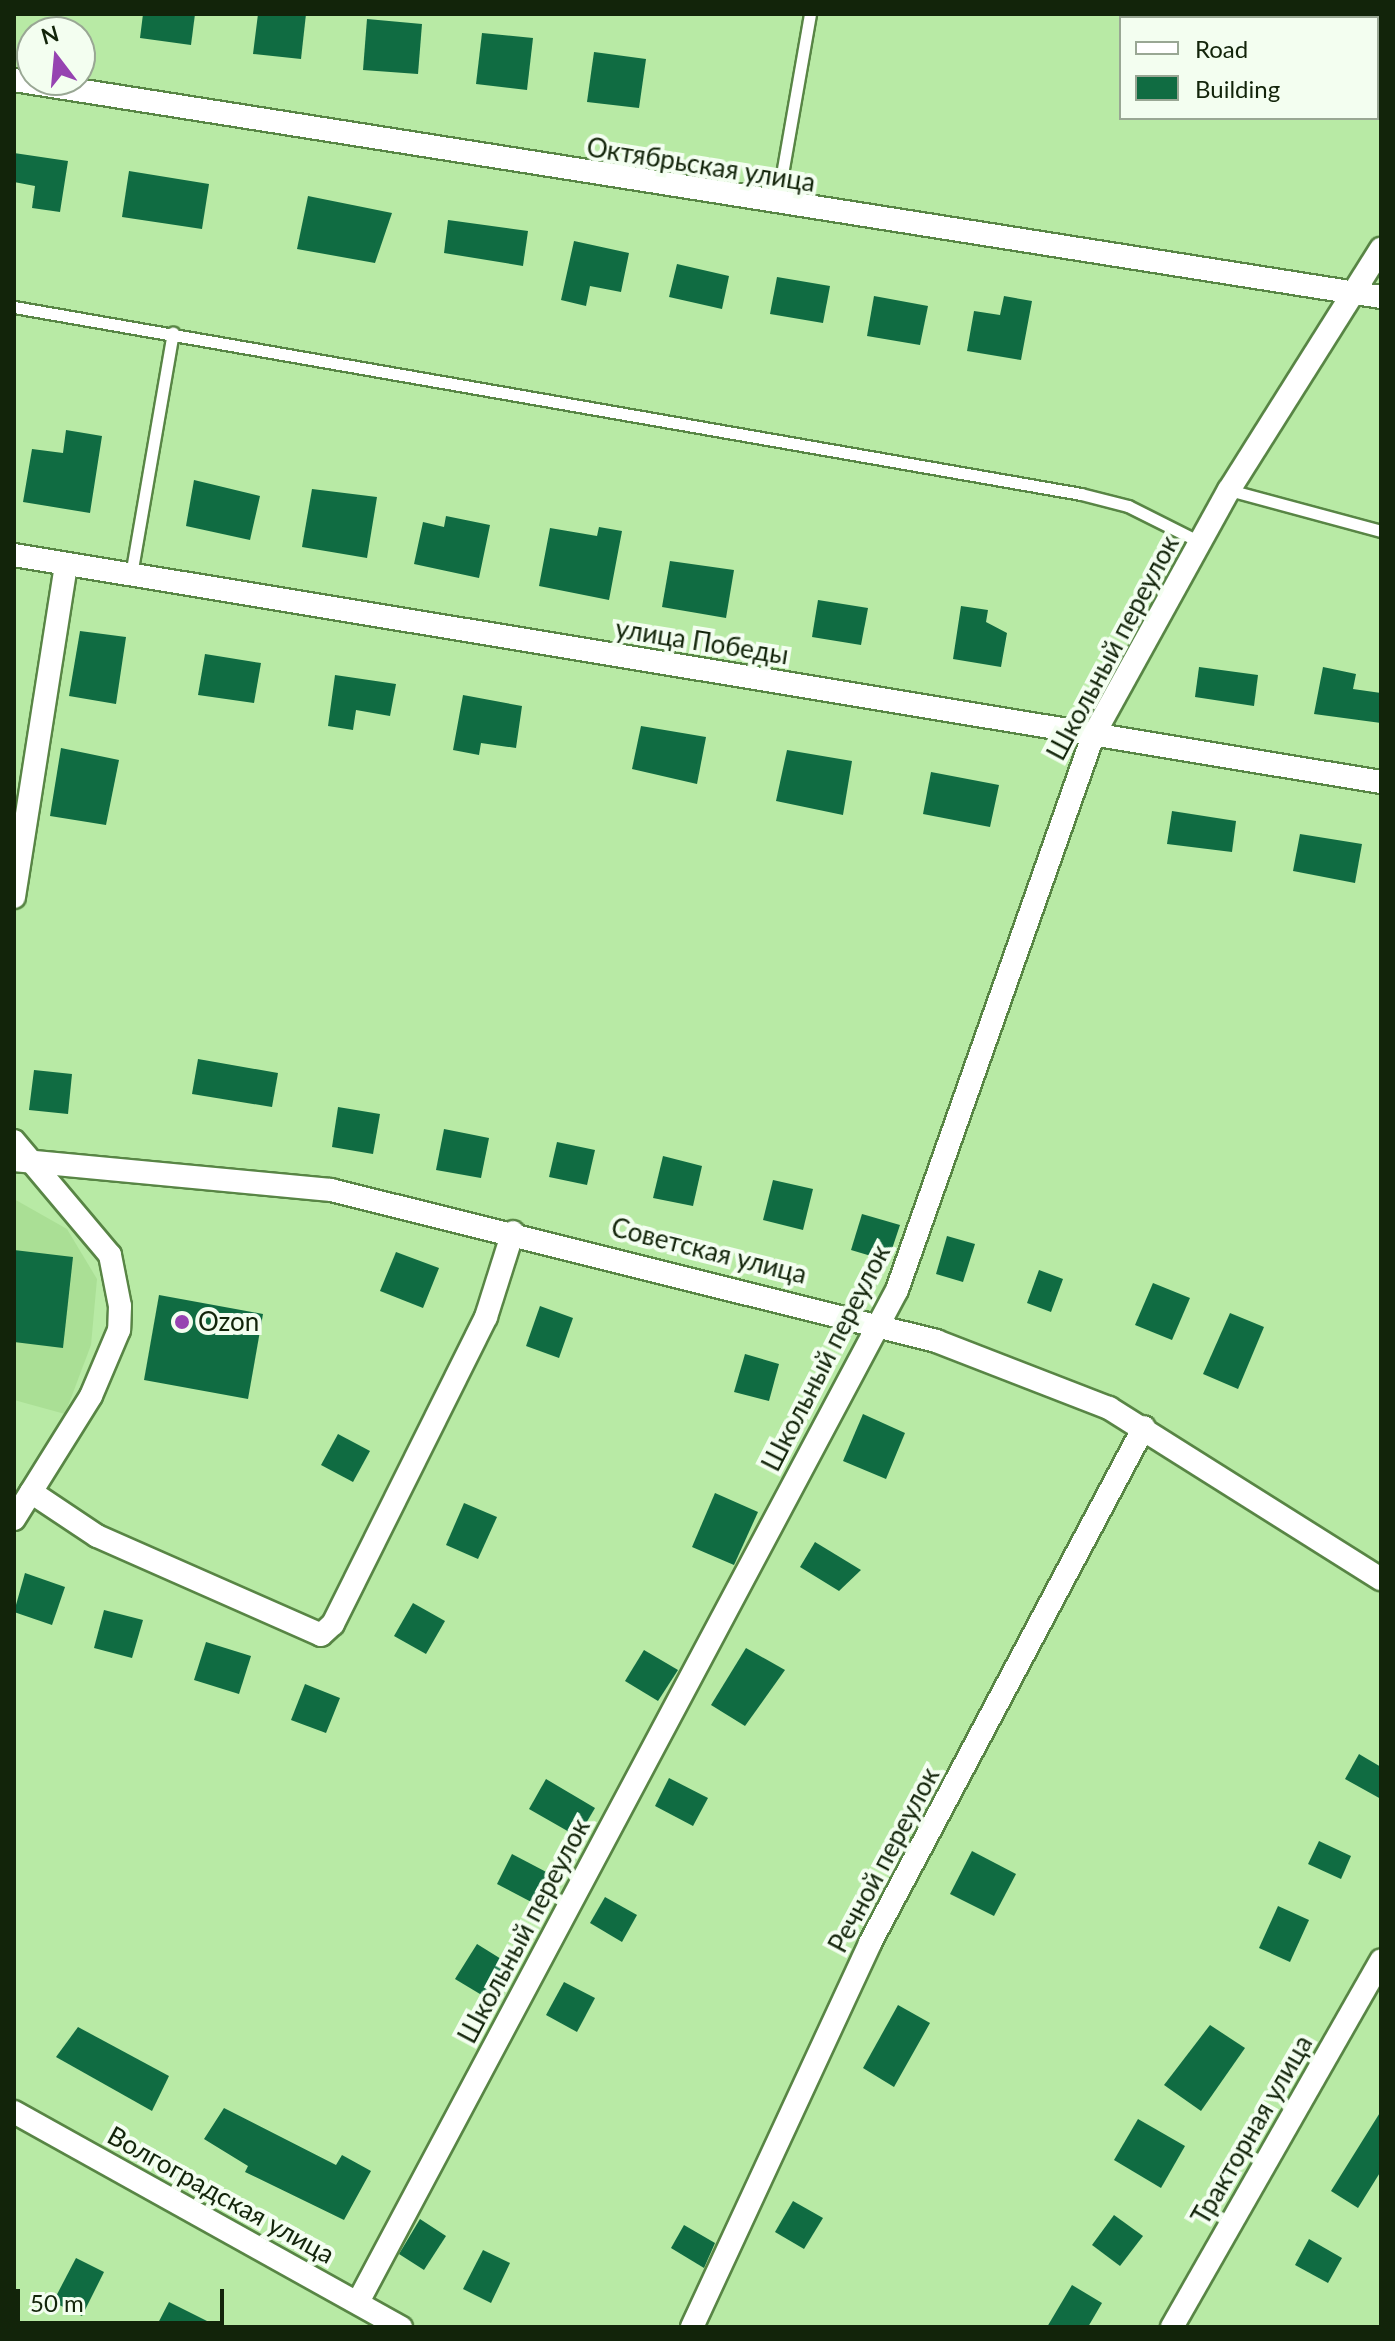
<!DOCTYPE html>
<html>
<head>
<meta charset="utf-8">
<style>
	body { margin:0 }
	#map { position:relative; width:1395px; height:2341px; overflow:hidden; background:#b8eaa5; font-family:Lato,sans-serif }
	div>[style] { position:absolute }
	.built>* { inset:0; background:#aadf95 }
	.building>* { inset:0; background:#106c42 }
	.roads { filter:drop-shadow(2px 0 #588545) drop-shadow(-2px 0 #588545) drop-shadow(0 2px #588545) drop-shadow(0 -2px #588545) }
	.service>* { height:11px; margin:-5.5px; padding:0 5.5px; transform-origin:5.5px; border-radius:5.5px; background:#fff }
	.minor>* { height:22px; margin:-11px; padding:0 11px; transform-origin:11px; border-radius:11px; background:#fff }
	.dots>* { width:22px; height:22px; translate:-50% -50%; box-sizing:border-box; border:4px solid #f3fef0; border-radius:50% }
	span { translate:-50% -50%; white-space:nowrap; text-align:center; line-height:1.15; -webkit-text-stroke:8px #f3fef0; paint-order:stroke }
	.street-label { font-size:26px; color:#12240a }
	.poi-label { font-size:26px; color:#12240a }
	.left { translate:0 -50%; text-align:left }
	.frame { position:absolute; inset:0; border:16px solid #12240a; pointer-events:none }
	.legend { position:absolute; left:1119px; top:16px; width:260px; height:104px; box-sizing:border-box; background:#f3fef0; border:2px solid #99a794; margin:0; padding:10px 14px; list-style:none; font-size:24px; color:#12240a }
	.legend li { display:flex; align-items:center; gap:16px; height:40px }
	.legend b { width:40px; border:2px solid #99a794 }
	.north { position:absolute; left:16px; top:16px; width:80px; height:80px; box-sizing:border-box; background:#f3fef0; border:2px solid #99a794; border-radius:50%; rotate:344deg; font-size:22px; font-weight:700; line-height:32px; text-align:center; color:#12240a }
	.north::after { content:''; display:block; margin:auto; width:28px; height:36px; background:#9643b1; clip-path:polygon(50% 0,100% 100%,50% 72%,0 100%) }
	.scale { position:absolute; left:16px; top:2289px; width:208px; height:36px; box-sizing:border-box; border:4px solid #12240a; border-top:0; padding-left:10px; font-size:24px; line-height:28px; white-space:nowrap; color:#12240a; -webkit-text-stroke:6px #f3fef0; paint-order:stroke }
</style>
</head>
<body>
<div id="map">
	<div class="built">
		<div style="clip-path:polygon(14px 1199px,67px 1229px,97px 1279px,91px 1345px,65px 1414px,14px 1400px)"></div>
	</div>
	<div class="building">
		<div style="clip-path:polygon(143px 14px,195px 14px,191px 45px,140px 38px)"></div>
		<div style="clip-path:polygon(258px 14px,306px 14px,301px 59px,253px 54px)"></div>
		<div style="clip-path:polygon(367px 19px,422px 24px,418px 74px,363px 70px)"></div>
		<div style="clip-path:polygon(482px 33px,533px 38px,527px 90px,476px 84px)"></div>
		<div style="clip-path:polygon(594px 52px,646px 59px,639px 108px,587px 102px)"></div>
		<div style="clip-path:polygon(14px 153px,68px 161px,60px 212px,32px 208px,35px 186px,14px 182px)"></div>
		<div style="clip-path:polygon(129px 171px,209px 184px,202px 229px,122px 217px)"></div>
		<div style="clip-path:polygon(308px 196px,392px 213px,375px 263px,297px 249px)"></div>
		<div style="clip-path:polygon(448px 220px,528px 231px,523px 266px,444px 253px)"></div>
		<div style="clip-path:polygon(574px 241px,629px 253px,621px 292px,590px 286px,586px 306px,561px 300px)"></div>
		<div style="clip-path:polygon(677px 264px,729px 276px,722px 309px,669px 297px)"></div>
		<div style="clip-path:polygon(777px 277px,830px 286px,823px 323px,770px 314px)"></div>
		<div style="clip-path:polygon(874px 296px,928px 306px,920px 345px,867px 336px)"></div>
		<div style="clip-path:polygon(1004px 296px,1032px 301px,1021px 360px,967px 351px,974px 311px,1000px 315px)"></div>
		<div style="clip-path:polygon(66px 430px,102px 436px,90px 513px,23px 502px,32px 449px,63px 453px)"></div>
		<div style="clip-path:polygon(194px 480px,260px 496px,250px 540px,186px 526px)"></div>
		<div style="clip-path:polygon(312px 489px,377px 497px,367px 558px,302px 547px)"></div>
		<div style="clip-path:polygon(446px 516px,490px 525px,479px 578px,414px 564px,423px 522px,444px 527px)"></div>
		<div style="clip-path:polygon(599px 527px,622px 531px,609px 600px,539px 586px,550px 528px,597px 536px)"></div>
		<div style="clip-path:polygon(670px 561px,734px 570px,726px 618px,662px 607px)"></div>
		<div style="clip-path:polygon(818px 600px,868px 608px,861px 645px,812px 637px)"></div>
		<div style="clip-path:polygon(961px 606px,988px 610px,986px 622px,1007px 633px,1001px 667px,953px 659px)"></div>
		<div style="clip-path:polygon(80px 631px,126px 637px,116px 704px,69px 696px)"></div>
		<div style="clip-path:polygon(205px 654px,261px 663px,254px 703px,198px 695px)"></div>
		<div style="clip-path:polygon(1199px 667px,1258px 675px,1254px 706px,1195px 697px)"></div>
		<div style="clip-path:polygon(1323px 667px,1356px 674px,1353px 689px,1381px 693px,1381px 723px,1314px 714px)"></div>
		<div style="clip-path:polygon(335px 675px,396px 684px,390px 716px,356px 710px,353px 730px,328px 726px)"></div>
		<div style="clip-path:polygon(463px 695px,522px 706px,516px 748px,481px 743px,479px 755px,453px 750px)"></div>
		<div style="clip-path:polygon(641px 726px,706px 737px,697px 784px,632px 769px)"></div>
		<div style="clip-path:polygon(61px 748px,119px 760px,106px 825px,50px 816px)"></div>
		<div style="clip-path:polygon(787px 750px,852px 761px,843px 815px,776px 801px)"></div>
		<div style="clip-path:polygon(931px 772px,999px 785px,990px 827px,923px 814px)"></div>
		<div style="clip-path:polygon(1172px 811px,1236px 821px,1232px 852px,1167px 844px)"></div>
		<div style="clip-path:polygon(1300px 834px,1362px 844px,1355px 883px,1293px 871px)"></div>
		<div style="clip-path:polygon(198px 1059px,278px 1073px,272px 1107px,192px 1094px)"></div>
		<div style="clip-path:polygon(34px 1070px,72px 1074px,68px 1114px,29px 1110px)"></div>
		<div style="clip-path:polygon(338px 1107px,380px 1114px,373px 1154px,332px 1147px)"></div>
		<div style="clip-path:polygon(444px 1129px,489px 1138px,481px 1178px,436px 1170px)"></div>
		<div style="clip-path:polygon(557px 1142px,595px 1150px,587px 1185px,549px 1177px)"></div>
		<div style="clip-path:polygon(663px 1156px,702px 1166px,693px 1206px,653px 1198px)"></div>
		<div style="clip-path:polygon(773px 1180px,813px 1189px,803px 1230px,763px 1220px)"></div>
		<div style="clip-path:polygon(862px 1214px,900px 1225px,888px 1261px,851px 1250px)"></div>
		<div style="clip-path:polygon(947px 1236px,975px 1244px,963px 1282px,936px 1274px)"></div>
		<div style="clip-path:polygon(14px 1250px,73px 1257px,63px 1348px,14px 1342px)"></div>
		<div style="clip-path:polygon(396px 1252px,439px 1268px,423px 1308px,380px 1291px)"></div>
		<div style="clip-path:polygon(1039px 1270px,1063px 1279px,1051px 1312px,1027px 1303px)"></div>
		<div style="clip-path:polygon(1153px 1283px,1190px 1298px,1172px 1340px,1135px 1325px)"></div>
		<div style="clip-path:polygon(159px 1295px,263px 1314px,248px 1399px,144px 1380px)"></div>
		<div style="clip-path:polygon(540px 1306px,573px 1318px,559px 1358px,526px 1346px)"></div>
		<div style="clip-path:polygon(1230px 1313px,1264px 1327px,1238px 1389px,1203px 1374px)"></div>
		<div style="clip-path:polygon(745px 1354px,779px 1364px,769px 1401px,734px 1392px)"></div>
		<div style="clip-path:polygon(863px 1414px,905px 1433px,886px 1479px,843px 1461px)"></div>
		<div style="clip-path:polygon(338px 1434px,370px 1451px,353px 1482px,321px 1465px)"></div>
		<div style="clip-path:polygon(715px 1493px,758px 1512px,734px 1565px,692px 1547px)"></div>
		<div style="clip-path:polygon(464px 1503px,497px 1517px,478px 1559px,446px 1545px)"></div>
		<div style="clip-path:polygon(815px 1542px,861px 1570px,839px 1591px,800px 1567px)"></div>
		<div style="clip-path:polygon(25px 1573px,65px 1587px,52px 1625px,14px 1612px)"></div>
		<div style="clip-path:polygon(413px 1603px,445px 1621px,426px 1654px,394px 1636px)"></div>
		<div style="clip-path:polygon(104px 1610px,143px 1620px,132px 1658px,94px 1648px)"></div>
		<div style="clip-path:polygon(206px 1642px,251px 1656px,239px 1694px,194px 1680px)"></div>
		<div style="clip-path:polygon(746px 1648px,785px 1670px,745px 1726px,711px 1705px)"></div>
		<div style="clip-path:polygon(644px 1650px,678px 1670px,658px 1701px,625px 1681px)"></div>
		<div style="clip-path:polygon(305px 1684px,340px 1698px,326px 1733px,291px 1720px)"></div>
		<div style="clip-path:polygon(1359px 1754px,1381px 1767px,1381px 1799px,1345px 1779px)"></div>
		<div style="clip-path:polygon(669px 1778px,708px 1798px,693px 1826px,655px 1806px)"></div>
		<div style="clip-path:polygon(546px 1779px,595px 1808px,578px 1837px,529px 1809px)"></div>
		<div style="clip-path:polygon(1319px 1841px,1351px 1856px,1341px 1879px,1308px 1864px)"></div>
		<div style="clip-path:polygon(972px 1851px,1016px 1874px,994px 1916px,950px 1894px)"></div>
		<div style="clip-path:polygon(512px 1854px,552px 1875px,537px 1905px,497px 1884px)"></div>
		<div style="clip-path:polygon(605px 1897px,637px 1915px,622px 1942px,590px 1923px)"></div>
		<div style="clip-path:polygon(1278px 1906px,1309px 1920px,1290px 1962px,1259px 1948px)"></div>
		<div style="clip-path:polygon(477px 1944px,511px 1965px,490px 2000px,455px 1979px)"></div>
		<div style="clip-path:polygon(564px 1982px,595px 1998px,577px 2032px,546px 2015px)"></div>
		<div style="clip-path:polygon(898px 2005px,930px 2023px,894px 2087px,863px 2068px)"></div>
		<div style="clip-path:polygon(1210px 2025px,1245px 2048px,1201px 2111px,1164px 2085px)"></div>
		<div style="clip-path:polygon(78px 2027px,169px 2076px,152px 2111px,56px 2057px)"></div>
		<div style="clip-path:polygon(224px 2108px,336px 2165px,342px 2155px,371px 2171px,344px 2220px,245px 2172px,248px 2166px,204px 2139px)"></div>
		<div style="clip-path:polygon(1381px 2111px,1381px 2171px,1358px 2208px,1331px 2191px)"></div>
		<div style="clip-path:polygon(1138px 2119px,1185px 2146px,1161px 2188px,1114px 2160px)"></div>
		<div style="clip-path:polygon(793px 2201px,823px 2218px,804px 2249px,775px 2232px)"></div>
		<div style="clip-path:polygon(1114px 2215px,1143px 2236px,1120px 2266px,1092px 2245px)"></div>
		<div style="clip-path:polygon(420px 2219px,446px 2236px,424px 2270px,399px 2254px)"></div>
		<div style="clip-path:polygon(684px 2225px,715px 2243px,704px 2268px,671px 2248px)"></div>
		<div style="clip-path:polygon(1309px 2239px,1342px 2258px,1328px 2283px,1295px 2265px)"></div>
		<div style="clip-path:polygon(483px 2250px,510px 2263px,491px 2303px,463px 2289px)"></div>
		<div style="clip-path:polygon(76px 2258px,104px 2272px,82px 2316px,53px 2302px)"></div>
		<div style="clip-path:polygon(1072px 2285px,1102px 2303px,1088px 2327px,1047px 2327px)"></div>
		<div style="clip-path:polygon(169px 2302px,219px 2327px,156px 2327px)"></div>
	</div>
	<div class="roads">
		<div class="service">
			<div style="left:777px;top:203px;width:192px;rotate:-80.1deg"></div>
			<div style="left:14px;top:307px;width:1083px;rotate:9.94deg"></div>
			<div style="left:1081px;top:494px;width:49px;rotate:14.3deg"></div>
			<div style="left:1128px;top:506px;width:80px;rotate:26.6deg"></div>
			<div style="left:1229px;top:490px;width:157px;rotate:15.1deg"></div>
			<div style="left:131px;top:575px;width:246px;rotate:-80.2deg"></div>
		</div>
		<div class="minor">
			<div style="left:14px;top:80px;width:1384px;rotate:9.02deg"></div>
			<div style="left:14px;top:555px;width:1386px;rotate:9.43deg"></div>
			<div style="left:14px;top:897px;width:337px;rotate:-81.1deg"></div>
			<div style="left:14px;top:1141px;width:149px;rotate:49.9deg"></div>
			<div style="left:110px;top:1255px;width:52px;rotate:78.9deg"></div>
			<div style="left:120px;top:1306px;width:24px;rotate:92deg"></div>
			<div style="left:119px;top:1330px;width:72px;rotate:113deg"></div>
			<div style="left:91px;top:1396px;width:145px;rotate:122deg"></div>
			<div style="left:14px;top:1160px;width:318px;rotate:5.4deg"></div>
			<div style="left:331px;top:1190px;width:624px;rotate:14.01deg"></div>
			<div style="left:936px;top:1341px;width:186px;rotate:21.2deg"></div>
			<div style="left:1109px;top:1408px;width:321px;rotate:32.2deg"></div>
			<div style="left:31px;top:1492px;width:79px;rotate:33.7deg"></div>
			<div style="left:97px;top:1536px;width:245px;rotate:23.8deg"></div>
			<div style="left:321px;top:1635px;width:16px;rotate:-43deg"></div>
			<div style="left:333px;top:1624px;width:343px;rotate:-63.5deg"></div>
			<div style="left:486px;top:1317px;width:89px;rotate:-72.4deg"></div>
			<div style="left:14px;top:2112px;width:443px;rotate:29.1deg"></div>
			<div style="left:358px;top:2302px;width:1147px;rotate:-61.96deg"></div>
			<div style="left:897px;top:1290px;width:588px;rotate:-70.52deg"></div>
			<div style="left:1093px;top:736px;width:281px;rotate:-61.1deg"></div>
			<div style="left:1229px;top:490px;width:285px;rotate:-57.8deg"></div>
			<div style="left:692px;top:2327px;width:423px;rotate:-65.1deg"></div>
			<div style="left:870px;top:1943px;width:584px;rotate:-62.03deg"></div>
			<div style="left:1172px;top:2327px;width:422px;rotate:-60.3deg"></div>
		</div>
	</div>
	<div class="dots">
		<div style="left:182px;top:1322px;background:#9643b1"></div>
	</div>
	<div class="street-label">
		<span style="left:701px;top:165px;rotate:9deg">Октябрьская улица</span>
		<span style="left:702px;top:642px;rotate:9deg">улица Победы</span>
		<span style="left:1113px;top:648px;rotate:-62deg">Школьный переулок</span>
		<span style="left:709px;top:1251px;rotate:14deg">Советская улица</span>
		<span style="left:826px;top:1358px;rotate:-63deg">Школьный переулок</span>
		<span style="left:884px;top:1860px;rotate:-62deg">Речной переулок</span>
		<span style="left:524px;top:1931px;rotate:-62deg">Школьный переулок</span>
		<span style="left:1252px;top:2130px;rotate:-60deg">Тракторная улица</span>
		<span style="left:221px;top:2195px;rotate:29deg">Волгоградская улица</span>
	</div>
	<div class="poi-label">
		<span class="left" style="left:198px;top:1322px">Ozon</span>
	</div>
	<div class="frame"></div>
	<ul class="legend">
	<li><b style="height:10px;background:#fff"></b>Road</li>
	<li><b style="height:22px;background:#106c42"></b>Building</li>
	</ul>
	<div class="north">N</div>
	<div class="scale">50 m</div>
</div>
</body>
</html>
